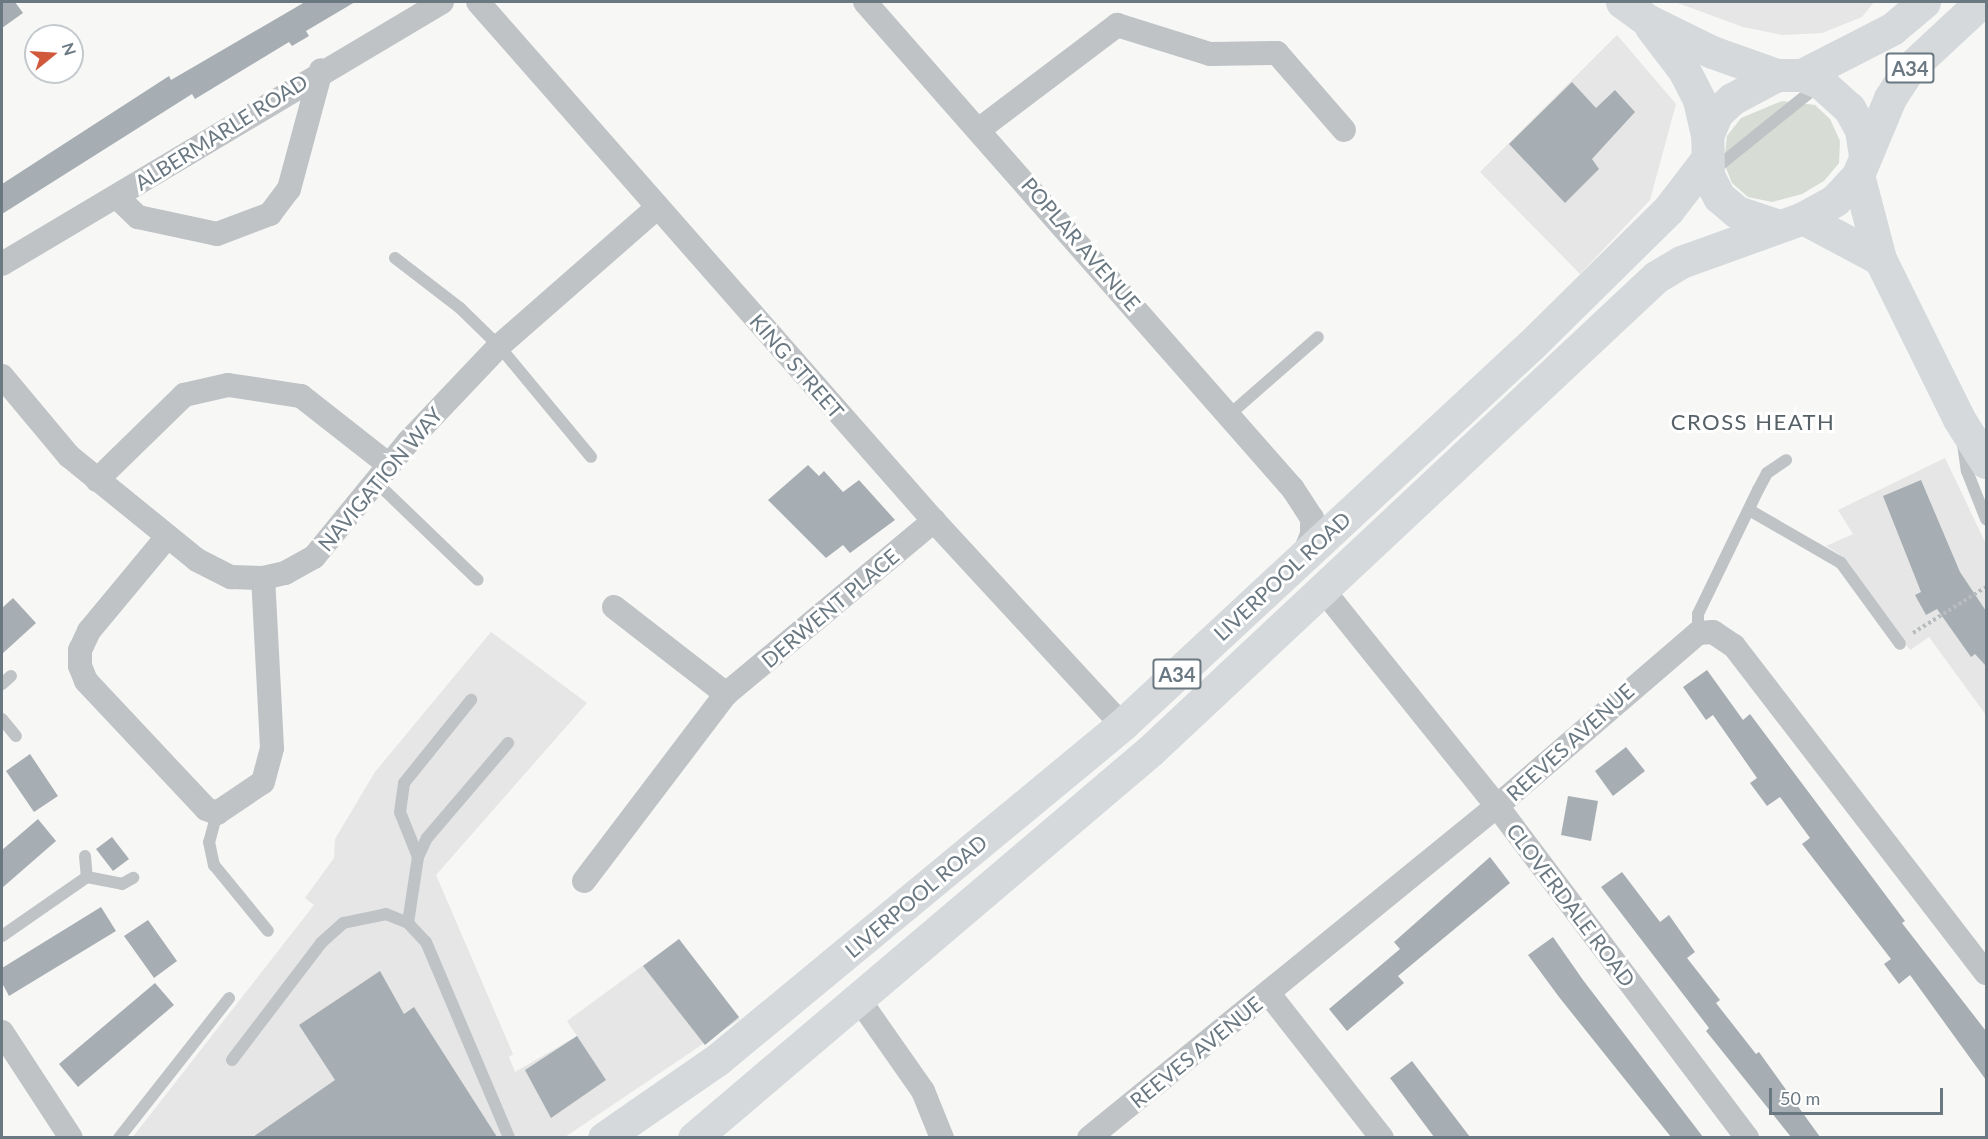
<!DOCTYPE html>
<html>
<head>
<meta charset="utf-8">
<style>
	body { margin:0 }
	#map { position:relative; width:1988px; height:1139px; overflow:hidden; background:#f7f7f5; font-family:Lato,sans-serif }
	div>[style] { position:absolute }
	.built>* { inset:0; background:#e5e6e5 }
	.green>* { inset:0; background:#d7dcd4 }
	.building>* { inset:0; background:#a7aeb3 }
	.path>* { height:4px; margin-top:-2px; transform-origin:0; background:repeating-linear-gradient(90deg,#b9bcbe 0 3px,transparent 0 6px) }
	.lane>* { height:12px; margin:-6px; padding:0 6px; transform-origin:6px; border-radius:6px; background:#bfc3c6 }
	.street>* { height:24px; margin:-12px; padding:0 12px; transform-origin:12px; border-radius:12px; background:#bfc3c6 }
	.secondary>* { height:33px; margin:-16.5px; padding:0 16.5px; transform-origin:16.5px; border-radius:16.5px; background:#d5d9dc }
	.highway>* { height:33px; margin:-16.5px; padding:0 16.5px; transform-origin:16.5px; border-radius:16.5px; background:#d5d9dc }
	span { translate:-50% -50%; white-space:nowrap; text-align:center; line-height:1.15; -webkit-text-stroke:6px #fff; paint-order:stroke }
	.shield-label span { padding:2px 4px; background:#fff; border:2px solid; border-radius:4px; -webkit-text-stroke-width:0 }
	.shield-label { font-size:20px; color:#6a7882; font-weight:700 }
	.street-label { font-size:21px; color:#6a7882 }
	.neighbourhood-label { font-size:22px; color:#576168; letter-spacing:1.5px }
	.frame { position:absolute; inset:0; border:3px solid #6a7882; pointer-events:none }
	.north { position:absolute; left:24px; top:24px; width:60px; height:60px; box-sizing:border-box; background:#fff; border:2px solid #c3c9cd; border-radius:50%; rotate:72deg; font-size:16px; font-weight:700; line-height:24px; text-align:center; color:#6a7882 }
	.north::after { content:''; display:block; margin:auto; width:21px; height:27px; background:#d1593b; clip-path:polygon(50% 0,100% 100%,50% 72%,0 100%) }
	.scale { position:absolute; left:1769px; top:1088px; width:174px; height:27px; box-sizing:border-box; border:3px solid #6a7882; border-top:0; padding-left:8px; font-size:18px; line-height:21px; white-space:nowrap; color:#6a7882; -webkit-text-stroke:4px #fff; paint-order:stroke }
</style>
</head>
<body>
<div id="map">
	<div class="built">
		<div style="clip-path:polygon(1675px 2px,1874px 2px,1862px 17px,1822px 33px,1782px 35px,1743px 27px)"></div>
		<div style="clip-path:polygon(1617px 35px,1676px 104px,1650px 200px,1580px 274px,1480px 172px)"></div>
		<div style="clip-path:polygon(1945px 458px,1986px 544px,1986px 715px,1929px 637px,1910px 650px,1839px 554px,1826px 546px,1853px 534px,1838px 510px)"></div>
		<div style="clip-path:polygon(491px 632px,587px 703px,436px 875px,513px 1054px,509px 1057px,515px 1072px,577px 1036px,567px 1021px,679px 939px,740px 1019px,565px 1137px,132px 1138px,314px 905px,305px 898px,334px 858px,335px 839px,375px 772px)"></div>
	</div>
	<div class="green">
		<div style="clip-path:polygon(1782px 101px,1815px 105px,1830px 119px,1840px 141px,1839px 163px,1824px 181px,1802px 194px,1772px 202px,1748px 197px,1732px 183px,1724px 163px,1727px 136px,1741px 118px)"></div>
	</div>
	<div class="building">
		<div style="clip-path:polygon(2px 2px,15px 2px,23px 13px,2px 28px)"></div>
		<div style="clip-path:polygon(305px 2px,355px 2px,306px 31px,309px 36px,292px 46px,289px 42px,195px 99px,192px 94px,2px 214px,2px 184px,169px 76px,171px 80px)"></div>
		<div style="clip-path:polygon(1572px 82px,1596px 108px,1615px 90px,1635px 112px,1592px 159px,1599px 169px,1565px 203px,1509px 144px)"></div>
		<div style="clip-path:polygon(808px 465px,819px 476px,824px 471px,843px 492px,859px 480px,895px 520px,850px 553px,843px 545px,826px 558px,768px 500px)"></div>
		<div style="clip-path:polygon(1921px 480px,1960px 572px,1986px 611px,1986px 666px,1975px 654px,1971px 657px,1937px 609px,1926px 615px,1915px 595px,1921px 592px,1883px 496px)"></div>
		<div style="clip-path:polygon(13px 598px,36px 623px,2px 654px,2px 608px)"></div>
		<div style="clip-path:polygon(1707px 670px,1743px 720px,1750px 714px,1905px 921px,1902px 923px,1986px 1031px,1986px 1080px,1910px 975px,1899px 984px,1884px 964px,1891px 959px,1802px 844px,1810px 838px,1780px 797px,1767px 806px,1750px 783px,1757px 778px,1713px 715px,1706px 720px,1683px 687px)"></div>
		<div style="clip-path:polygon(1626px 747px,1645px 771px,1613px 796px,1595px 771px)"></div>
		<div style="clip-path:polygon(30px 754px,58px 796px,34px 812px,6px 771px)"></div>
		<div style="clip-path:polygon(1568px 796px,1598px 801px,1591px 841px,1561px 835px)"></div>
		<div style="clip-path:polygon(38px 819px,56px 841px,2px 888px,2px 850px)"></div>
		<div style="clip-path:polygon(112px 837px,129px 859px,113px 871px,96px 849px)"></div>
		<div style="clip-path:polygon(1490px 857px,1510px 883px,1398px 976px,1404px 983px,1347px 1031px,1329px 1009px,1400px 949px,1394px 942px)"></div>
		<div style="clip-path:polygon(1622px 872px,1660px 922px,1669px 915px,1695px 952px,1687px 958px,1720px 1000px,1716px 1003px,1756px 1054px,1759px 1052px,1820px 1137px,1791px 1137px,1706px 1031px,1709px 1028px,1601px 887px)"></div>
		<div style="clip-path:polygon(101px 907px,116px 931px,9px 996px,2px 983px,2px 968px)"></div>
		<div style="clip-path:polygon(148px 920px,177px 961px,154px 978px,124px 936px)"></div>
		<div style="clip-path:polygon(1553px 937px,1583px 980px,1703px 1137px,1671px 1137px,1559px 997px,1528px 955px)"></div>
		<div style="clip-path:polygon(679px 939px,739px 1017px,705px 1045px,643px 966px)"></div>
		<div style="clip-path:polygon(380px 971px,404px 1014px,414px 1007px,497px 1137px,253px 1137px,335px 1080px,299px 1025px)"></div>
		<div style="clip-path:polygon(155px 983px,174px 1005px,78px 1087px,59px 1064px)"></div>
		<div style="clip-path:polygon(577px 1036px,606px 1080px,551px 1118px,525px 1070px)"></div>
		<div style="clip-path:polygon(1412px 1061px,1470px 1137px,1434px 1137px,1390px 1078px)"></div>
	</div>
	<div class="path">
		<div style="left:1913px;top:633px;width:86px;rotate:-32.2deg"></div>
	</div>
	<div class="lane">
		<div style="left:1711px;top:172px;width:139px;rotate:-38.9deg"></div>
		<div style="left:395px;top:258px;width:82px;rotate:37.6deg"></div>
		<div style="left:460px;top:308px;width:54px;rotate:44.3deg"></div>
		<div style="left:499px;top:346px;width:144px;rotate:50.3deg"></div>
		<div style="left:1229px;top:415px;width:118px;rotate:-41.2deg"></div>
		<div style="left:1963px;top:444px;width:27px;rotate:82deg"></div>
		<div style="left:1967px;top:471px;width:52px;rotate:68.4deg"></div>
		<div style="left:376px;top:482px;width:141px;rotate:43.9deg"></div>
		<div style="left:1751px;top:511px;width:104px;rotate:30deg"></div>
		<div style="left:1841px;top:563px;width:100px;rotate:53.9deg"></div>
		<div style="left:1698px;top:633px;width:19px;rotate:-90deg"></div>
		<div style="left:1698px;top:614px;width:138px;rotate:-64.2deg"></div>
		<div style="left:1758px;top:490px;width:19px;rotate:-62deg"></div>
		<div style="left:1767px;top:473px;width:23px;rotate:-34deg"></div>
		<div style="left:2px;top:684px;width:12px;rotate:-42deg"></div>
		<div style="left:2px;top:719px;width:22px;rotate:51deg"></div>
		<div style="left:217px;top:813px;width:30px;rotate:105deg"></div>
		<div style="left:209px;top:842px;width:24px;rotate:78deg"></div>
		<div style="left:214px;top:865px;width:85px;rotate:50.7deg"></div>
		<div style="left:85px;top:856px;width:21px;rotate:85deg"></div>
		<div style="left:418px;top:857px;width:48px;rotate:-111.8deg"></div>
		<div style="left:400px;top:812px;width:29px;rotate:-82deg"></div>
		<div style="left:404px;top:783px;width:107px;rotate:-51.1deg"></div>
		<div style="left:408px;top:923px;width:67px;rotate:-81.4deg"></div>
		<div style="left:418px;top:857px;width:21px;rotate:-65deg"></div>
		<div style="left:427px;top:838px;width:125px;rotate:-49.5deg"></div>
		<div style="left:2px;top:936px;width:103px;rotate:-34.8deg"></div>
		<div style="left:87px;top:877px;width:36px;rotate:11deg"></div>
		<div style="left:122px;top:884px;width:13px;rotate:-29deg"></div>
		<div style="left:232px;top:1060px;width:147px;rotate:-52.7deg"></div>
		<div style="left:321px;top:943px;width:30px;rotate:-42deg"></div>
		<div style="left:343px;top:923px;width:44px;rotate:-11.8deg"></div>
		<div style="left:386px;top:914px;width:24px;rotate:22deg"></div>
		<div style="left:408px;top:923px;width:26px;rotate:47deg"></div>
		<div style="left:426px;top:942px;width:213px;rotate:67deg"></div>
		<div style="left:119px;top:1138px;width:178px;rotate:-51.8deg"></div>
	</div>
	<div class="street">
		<div style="left:478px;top:2px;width:691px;rotate:48.7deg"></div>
		<div style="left:934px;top:521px;width:277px;rotate:47.3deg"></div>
		<div style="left:865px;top:2px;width:648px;rotate:48.69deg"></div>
		<div style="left:1293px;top:489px;width:35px;rotate:57deg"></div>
		<div style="left:1312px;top:518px;width:16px;rotate:90deg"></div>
		<div style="left:1312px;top:534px;width:26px;rotate:111deg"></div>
		<div style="left:981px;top:128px;width:171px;rotate:-37.1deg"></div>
		<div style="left:1117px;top:25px;width:97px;rotate:17.3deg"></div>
		<div style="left:1210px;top:54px;width:67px;rotate:-0.9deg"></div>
		<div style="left:1277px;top:53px;width:102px;rotate:49deg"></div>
		<div style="left:117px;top:197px;width:29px;rotate:44deg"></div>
		<div style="left:138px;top:217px;width:81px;rotate:12.1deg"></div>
		<div style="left:217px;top:234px;width:57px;rotate:-20.7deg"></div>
		<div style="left:270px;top:214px;width:31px;rotate:-53deg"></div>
		<div style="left:289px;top:189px;width:123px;rotate:-74.9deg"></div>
		<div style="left:2px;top:264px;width:512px;rotate:-30.77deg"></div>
		<div style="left:2px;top:376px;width:104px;rotate:50.1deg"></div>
		<div style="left:69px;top:456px;width:165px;rotate:39.1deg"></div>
		<div style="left:197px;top:560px;width:38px;rotate:27deg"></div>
		<div style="left:231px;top:577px;width:32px;rotate:2deg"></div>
		<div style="left:263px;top:578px;width:23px;rotate:-13deg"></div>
		<div style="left:285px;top:573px;width:33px;rotate:-29deg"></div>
		<div style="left:314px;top:557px;width:149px;rotate:-50.7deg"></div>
		<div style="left:408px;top:442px;width:132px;rotate:-46.5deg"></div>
		<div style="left:499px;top:346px;width:211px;rotate:-41.2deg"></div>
		<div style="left:97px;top:480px;width:122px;rotate:-44.3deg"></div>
		<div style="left:184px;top:395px;width:45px;rotate:-12.8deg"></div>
		<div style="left:228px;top:385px;width:74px;rotate:8.6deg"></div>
		<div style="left:301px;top:396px;width:112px;rotate:38.1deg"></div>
		<div style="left:167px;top:537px;width:122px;rotate:129.7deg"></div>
		<div style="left:89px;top:631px;width:21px;rotate:115deg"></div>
		<div style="left:80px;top:650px;width:16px;rotate:90deg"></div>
		<div style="left:80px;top:666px;width:16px;rotate:68deg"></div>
		<div style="left:86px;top:681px;width:175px;rotate:46.8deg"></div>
		<div style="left:206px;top:809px;width:12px;rotate:20deg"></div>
		<div style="left:217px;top:813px;width:55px;rotate:-34deg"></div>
		<div style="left:263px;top:782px;width:35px;rotate:-75deg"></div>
		<div style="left:272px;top:748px;width:170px;rotate:-93deg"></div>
		<div style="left:1324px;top:591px;width:276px;rotate:51.2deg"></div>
		<div style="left:1497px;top:806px;width:416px;rotate:53deg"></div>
		<div style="left:614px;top:607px;width:142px;rotate:37.8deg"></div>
		<div style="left:584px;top:881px;width:235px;rotate:-52.8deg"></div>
		<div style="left:726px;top:694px;width:271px;rotate:-39.8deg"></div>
		<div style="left:1269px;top:994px;width:183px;rotate:51.9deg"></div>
		<div style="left:860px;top:1001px;width:110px;rotate:55deg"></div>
		<div style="left:923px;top:1091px;width:51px;rotate:68deg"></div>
		<div style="left:2px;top:1032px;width:126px;rotate:56.9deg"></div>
		<div style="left:1089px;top:1138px;width:526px;rotate:-39.14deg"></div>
		<div style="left:1497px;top:806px;width:265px;rotate:-40.7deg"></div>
		<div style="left:1698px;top:633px;width:15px;rotate:-4deg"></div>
		<div style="left:1713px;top:632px;width:25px;rotate:34deg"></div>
		<div style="left:1734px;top:646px;width:413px;rotate:52.4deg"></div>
	</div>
	<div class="secondary">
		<div style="left:1622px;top:2px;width:31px;rotate:36deg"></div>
		<div style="left:1647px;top:20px;width:72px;rotate:26.2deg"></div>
		<div style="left:1712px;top:52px;width:69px;rotate:19.5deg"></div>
		<div style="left:1651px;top:27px;width:54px;rotate:52.5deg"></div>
		<div style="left:1684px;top:70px;width:34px;rotate:63deg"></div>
		<div style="left:1699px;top:100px;width:37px;rotate:77deg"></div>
		<div style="left:1858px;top:175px;width:87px;rotate:75.3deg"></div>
		<div style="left:1880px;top:259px;width:178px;rotate:63.7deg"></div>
		<div style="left:1959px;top:419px;width:51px;rotate:57.9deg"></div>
		<div style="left:1803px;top:218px;width:87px;rotate:28deg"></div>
	</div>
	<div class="highway">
		<div style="left:1802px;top:75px;width:101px;rotate:-27.1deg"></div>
		<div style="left:1892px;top:29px;width:42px;rotate:-40.2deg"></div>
		<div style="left:1779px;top:226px;width:44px;rotate:-161.6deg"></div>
		<div style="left:1737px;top:212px;width:23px;rotate:-140deg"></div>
		<div style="left:1719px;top:197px;width:25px;rotate:-117deg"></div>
		<div style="left:1708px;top:175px;width:39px;rotate:-91deg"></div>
		<div style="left:1707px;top:136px;width:25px;rotate:-67deg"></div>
		<div style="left:1717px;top:113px;width:21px;rotate:-43deg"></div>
		<div style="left:1732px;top:99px;width:51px;rotate:-28.1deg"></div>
		<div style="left:1777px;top:75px;width:25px"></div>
		<div style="left:1802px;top:75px;width:21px;rotate:23deg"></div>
		<div style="left:1821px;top:83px;width:38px;rotate:42deg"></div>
		<div style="left:1849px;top:108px;width:25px;rotate:61deg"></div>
		<div style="left:1861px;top:130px;width:24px;rotate:81deg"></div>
		<div style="left:604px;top:1138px;width:139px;rotate:-34.7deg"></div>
		<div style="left:718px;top:1059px;width:524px;rotate:-39.58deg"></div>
		<div style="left:1122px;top:725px;width:558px;rotate:-42.9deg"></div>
		<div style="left:1531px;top:345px;width:192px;rotate:-44.6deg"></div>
		<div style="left:1668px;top:210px;width:61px;rotate:-52.4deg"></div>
		<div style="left:694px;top:1138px;width:599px;rotate:-40.33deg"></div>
		<div style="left:1151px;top:750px;width:692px;rotate:-43.13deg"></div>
		<div style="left:1656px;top:277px;width:29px;rotate:-31deg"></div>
		<div style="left:1681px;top:262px;width:130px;rotate:-19.8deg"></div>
		<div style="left:1803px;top:218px;width:37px;rotate:-29deg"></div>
		<div style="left:1835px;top:200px;width:34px;rotate:-47deg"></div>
		<div style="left:1858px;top:175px;width:83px;rotate:-67.4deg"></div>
		<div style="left:1890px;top:98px;width:35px;rotate:-57deg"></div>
		<div style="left:1909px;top:69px;width:98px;rotate:-42.9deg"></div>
	</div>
	<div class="shield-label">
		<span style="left:1910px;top:68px">A34</span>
		<span style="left:1177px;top:674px">A34</span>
	</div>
	<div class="street-label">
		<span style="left:221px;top:132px;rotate:-32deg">ALBERMARLE ROAD</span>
		<span style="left:1081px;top:244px;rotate:49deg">POPLAR AVENUE</span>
		<span style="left:797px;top:366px;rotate:49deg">KING STREET</span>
		<span style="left:380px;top:479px;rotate:-50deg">NAVIGATION WAY</span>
		<span style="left:1282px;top:576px;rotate:-43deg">LIVERPOOL ROAD</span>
		<span style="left:830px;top:608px;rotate:-40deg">DERWENT PLACE</span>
		<span style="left:1570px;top:742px;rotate:-42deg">REEVES AVENUE</span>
		<span style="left:916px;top:896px;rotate:-40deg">LIVERPOOL ROAD</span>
		<span style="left:1571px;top:905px;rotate:53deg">CLOVERDALE ROAD</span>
		<span style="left:1196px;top:1052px;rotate:-39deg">REEVES AVENUE</span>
	</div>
	<div class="neighbourhood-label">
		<span style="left:1753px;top:422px">CROSS HEATH</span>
	</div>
	<div class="frame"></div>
	<div class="north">N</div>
	<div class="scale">50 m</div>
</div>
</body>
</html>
